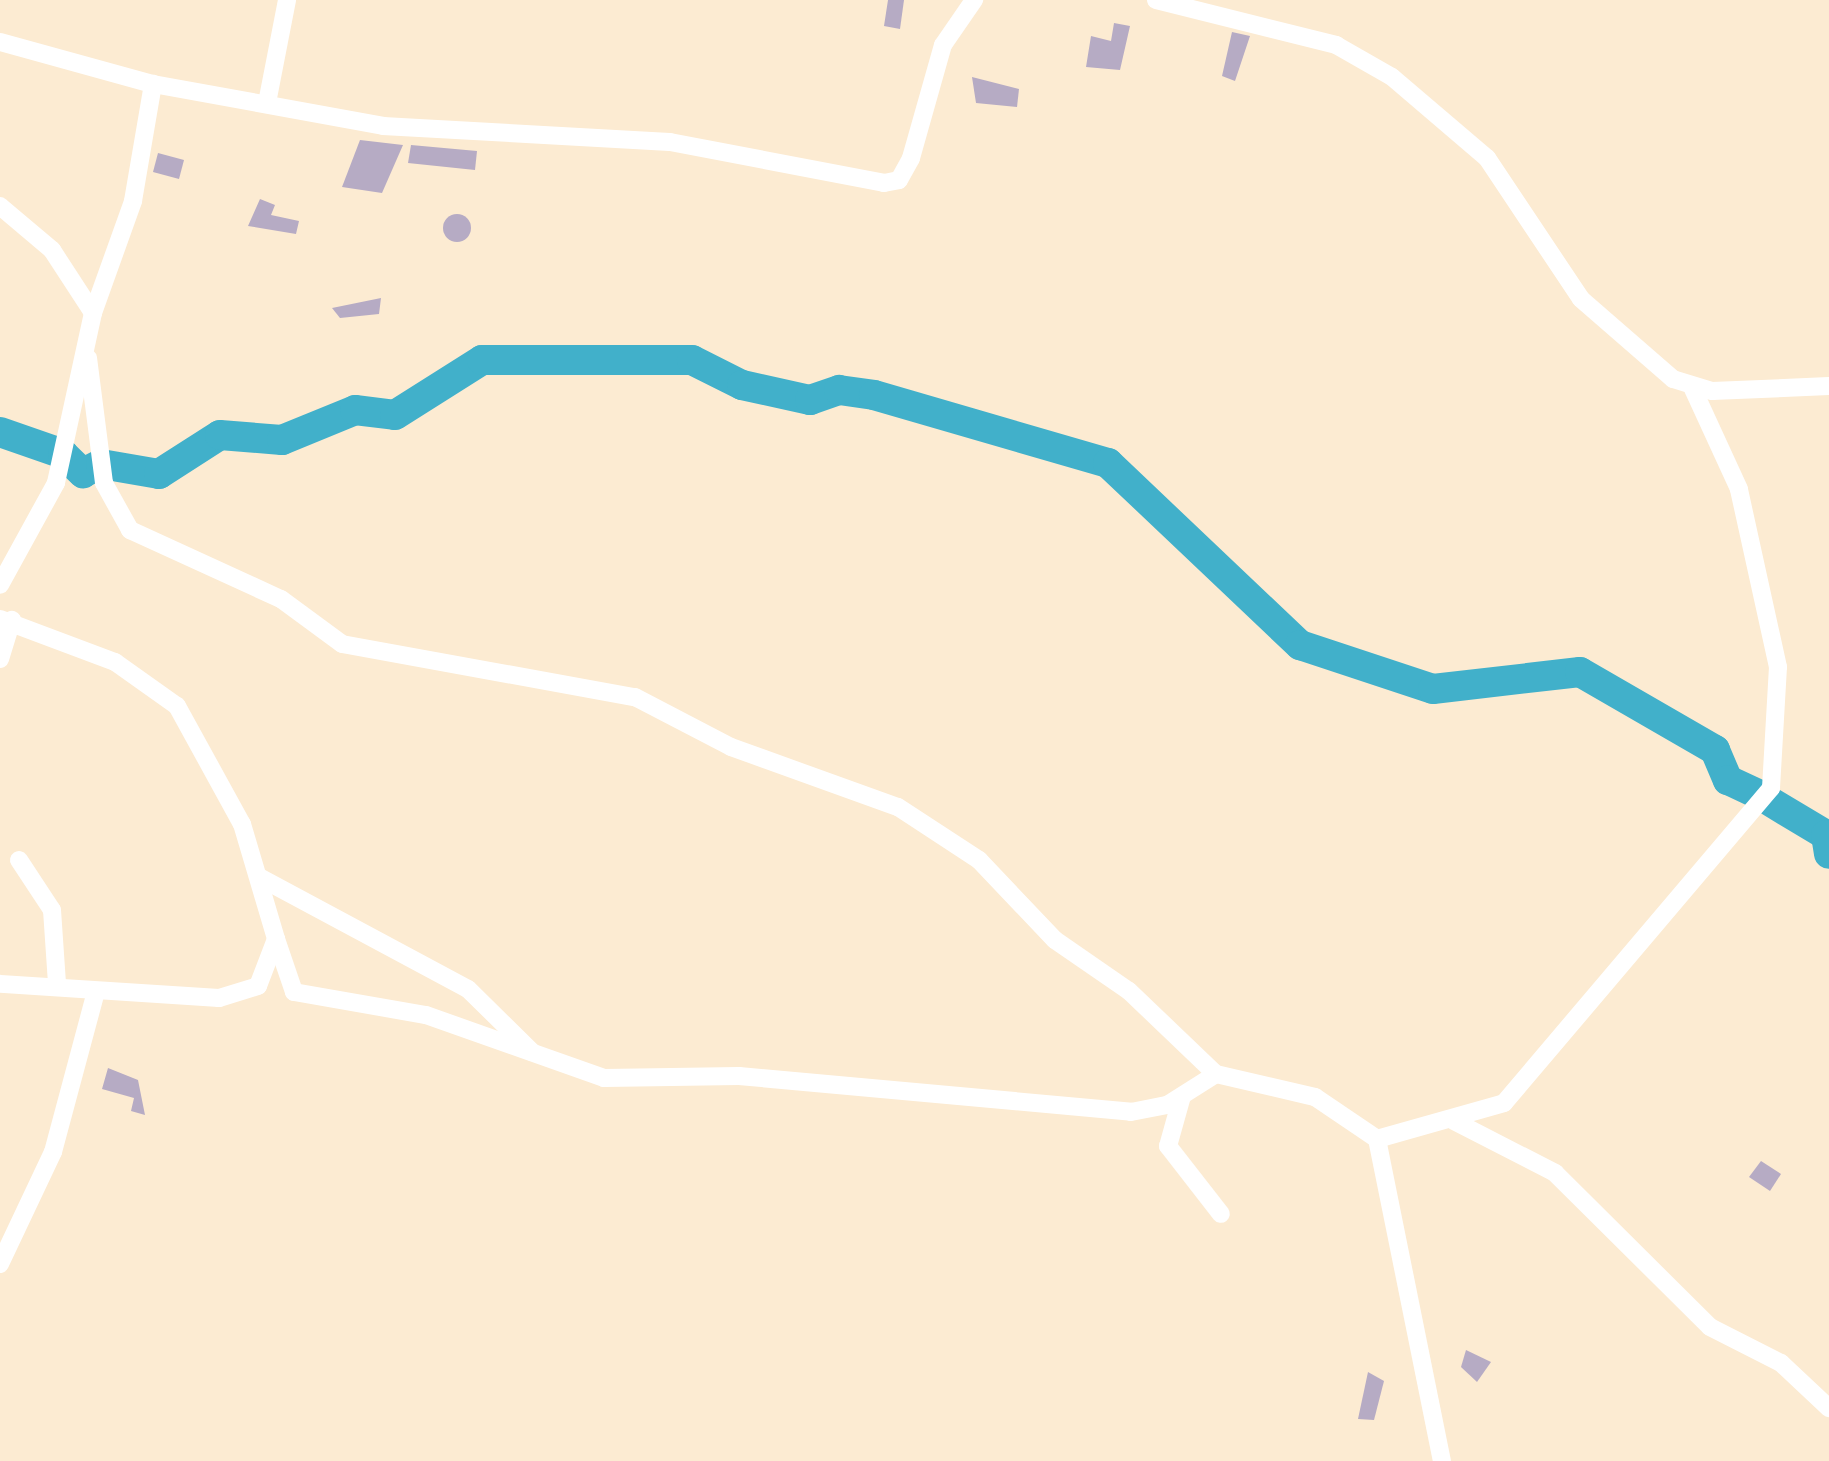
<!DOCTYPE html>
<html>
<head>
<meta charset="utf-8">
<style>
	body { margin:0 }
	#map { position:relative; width:1829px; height:1461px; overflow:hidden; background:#fcebd2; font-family:Montserrat,sans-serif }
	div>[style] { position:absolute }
	.river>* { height:30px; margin:-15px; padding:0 15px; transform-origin:15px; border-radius:15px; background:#41b0ca }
	.building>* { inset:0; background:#b6abc4 }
	.round { border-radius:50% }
	.street>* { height:18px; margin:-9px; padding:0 9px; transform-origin:9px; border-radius:9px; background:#fff }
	span { translate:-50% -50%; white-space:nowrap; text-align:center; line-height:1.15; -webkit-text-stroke:9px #fff; paint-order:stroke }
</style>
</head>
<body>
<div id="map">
	<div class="river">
		<div style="left:0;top:432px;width:67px;rotate:19.2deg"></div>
		<div style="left:63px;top:454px;width:28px;rotate:44deg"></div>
		<div style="left:83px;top:473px;width:20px;rotate:-27deg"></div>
		<div style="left:101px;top:464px;width:59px;rotate:9.8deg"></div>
		<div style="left:159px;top:474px;width:72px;rotate:-32.6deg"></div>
		<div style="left:220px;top:435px;width:62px;rotate:4.6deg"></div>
		<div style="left:282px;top:440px;width:79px;rotate:-22.3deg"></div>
		<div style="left:355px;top:410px;width:40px;rotate:7.1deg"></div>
		<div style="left:395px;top:415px;width:103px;rotate:-32.3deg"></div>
		<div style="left:482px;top:360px;width:210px"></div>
		<div style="left:692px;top:360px;width:56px;rotate:26.6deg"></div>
		<div style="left:742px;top:385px;width:70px;rotate:12.4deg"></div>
		<div style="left:810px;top:400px;width:31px;rotate:-19deg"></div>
		<div style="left:839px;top:390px;width:35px;rotate:8deg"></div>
		<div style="left:874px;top:395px;width:244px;rotate:16.2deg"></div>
		<div style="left:1108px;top:463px;width:265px;rotate:43.5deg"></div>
		<div style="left:1300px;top:645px;width:140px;rotate:18.3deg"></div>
		<div style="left:1433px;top:689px;width:148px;rotate:-6.6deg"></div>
		<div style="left:1580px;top:672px;width:156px;rotate:30deg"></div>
		<div style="left:1715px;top:750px;width:33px;rotate:67deg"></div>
		<div style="left:1728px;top:780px;width:38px;rotate:25deg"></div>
		<div style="left:1771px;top:802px;width:64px;rotate:31deg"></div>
		<div style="left:1826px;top:835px;width:19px;rotate:81deg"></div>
	</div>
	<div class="building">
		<div style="clip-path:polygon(888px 0,904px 0,900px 29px,884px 26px)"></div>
		<div style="clip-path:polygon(1114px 23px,1130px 26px,1120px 70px,1086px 67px,1091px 36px,1111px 41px)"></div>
		<div style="clip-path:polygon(1232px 32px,1250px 36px,1235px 81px,1222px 76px)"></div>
		<div style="clip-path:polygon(972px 77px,1019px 89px,1017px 107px,976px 103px)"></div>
		<div style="clip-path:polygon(360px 140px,403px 145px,382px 193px,342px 187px)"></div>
		<div style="clip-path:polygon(411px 145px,477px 151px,475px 170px,408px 163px)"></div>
		<div style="clip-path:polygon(158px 153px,184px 160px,179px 179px,153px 172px)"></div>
		<div style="clip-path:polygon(260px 199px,275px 205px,271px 215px,299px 221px,296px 234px,248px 226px)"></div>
		<div class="round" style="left:443px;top:214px;width:28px;height:28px"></div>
		<div style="clip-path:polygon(381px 298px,379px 314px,340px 318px,332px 308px)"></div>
		<div style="clip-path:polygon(108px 1068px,138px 1080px,145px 1115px,131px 1111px,134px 1098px,102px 1089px)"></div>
		<div style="clip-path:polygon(1761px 1161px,1781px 1174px,1770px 1191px,1749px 1177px)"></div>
		<div style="clip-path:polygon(1466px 1350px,1491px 1362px,1477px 1382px,1461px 1367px)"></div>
		<div style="clip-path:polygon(1368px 1372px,1384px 1381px,1374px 1420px,1358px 1419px)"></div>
	</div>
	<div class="street">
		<div style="left:1156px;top:0;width:186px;rotate:14deg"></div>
		<div style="left:1336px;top:45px;width:64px;rotate:29.7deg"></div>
		<div style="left:1392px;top:77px;width:125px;rotate:40.5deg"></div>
		<div style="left:1487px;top:158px;width:169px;rotate:56.3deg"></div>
		<div style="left:1581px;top:299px;width:122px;rotate:41deg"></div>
		<div style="left:1673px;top:379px;width:41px;rotate:17.1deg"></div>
		<div style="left:1712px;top:391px;width:117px;rotate:-2.4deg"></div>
		<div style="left:0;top:42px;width:159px;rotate:15.4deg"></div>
		<div style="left:153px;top:84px;width:234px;rotate:10.3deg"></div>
		<div style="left:383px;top:126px;width:287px;rotate:3.2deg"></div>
		<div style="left:670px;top:142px;width:218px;rotate:10.8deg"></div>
		<div style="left:884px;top:183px;width:15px;rotate:-11deg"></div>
		<div style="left:899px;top:180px;width:25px;rotate:-61deg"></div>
		<div style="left:911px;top:158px;width:117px;rotate:-74.2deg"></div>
		<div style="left:943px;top:45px;width:55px;rotate:-55.4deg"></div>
		<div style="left:267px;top:103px;width:105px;rotate:-79deg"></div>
		<div style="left:0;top:206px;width:68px;rotate:40.2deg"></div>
		<div style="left:52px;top:250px;width:75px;rotate:56.9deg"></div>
		<div style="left:93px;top:313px;width:174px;rotate:102.3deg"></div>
		<div style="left:56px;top:483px;width:116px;rotate:118.8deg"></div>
		<div style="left:93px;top:313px;width:119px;rotate:-70.3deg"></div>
		<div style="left:133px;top:201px;width:119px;rotate:-80.3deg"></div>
		<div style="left:88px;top:358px;width:126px;rotate:82.7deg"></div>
		<div style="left:104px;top:483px;width:54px;rotate:61deg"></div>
		<div style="left:130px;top:530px;width:166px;rotate:24.6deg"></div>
		<div style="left:281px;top:599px;width:76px;rotate:36.4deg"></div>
		<div style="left:342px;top:644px;width:298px;rotate:10.3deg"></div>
		<div style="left:635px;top:697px;width:108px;rotate:27.5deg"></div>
		<div style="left:731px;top:747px;width:177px;rotate:19.8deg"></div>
		<div style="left:898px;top:807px;width:97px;rotate:33.2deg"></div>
		<div style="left:979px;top:860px;width:110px;rotate:46.5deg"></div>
		<div style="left:1055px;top:940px;width:90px;rotate:34.6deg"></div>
		<div style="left:1129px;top:991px;width:120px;rotate:43.7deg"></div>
		<div style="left:1216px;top:1074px;width:102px;rotate:13.1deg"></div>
		<div style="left:1315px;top:1097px;width:75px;rotate:34.1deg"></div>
		<div style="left:1377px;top:1139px;width:328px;rotate:78.6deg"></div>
		<div style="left:0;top:619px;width:123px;rotate:20.5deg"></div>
		<div style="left:115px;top:662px;width:76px;rotate:35.4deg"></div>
		<div style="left:177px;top:706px;width:135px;rotate:61.2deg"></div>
		<div style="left:242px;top:824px;width:120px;rotate:73.5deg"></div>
		<div style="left:276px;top:939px;width:50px;rotate:111deg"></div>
		<div style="left:258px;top:986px;width:41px;rotate:162.9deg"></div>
		<div style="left:219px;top:998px;width:219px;rotate:-176.3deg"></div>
		<div style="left:0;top:659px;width:41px;rotate:-72.9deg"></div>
		<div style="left:19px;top:860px;width:60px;rotate:56.6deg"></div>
		<div style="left:52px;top:910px;width:74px;rotate:86.1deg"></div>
		<div style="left:259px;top:877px;width:237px;rotate:28.2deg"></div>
		<div style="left:468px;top:989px;width:90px;rotate:44.5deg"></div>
		<div style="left:276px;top:939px;width:56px;rotate:71.2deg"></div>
		<div style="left:294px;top:992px;width:134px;rotate:9.9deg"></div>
		<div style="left:426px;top:1015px;width:189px;rotate:19.5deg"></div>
		<div style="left:604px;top:1078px;width:135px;rotate:-0.8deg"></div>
		<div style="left:739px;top:1076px;width:394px;rotate:5.2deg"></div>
		<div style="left:1131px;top:1112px;width:37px;rotate:-11deg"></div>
		<div style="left:1167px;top:1105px;width:58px;rotate:-32.3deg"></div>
		<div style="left:1182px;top:1096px;width:52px;rotate:105.6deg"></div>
		<div style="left:1168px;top:1146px;width:86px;rotate:52.1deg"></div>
		<div style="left:1454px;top:1121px;width:114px;rotate:27.2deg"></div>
		<div style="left:1555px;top:1173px;width:218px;rotate:44.8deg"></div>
		<div style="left:1710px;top:1327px;width:80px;rotate:26.9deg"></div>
		<div style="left:1781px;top:1363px;width:66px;rotate:43.2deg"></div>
		<div style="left:1377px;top:1139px;width:132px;rotate:-15.8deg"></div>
		<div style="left:1504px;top:1103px;width:413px;rotate:-49.7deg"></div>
		<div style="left:1771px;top:788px;width:121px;rotate:-86.7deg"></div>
		<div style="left:1778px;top:667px;width:182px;rotate:-102.4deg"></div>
		<div style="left:1739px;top:489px;width:110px;rotate:-114.7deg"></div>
		<div style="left:0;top:1264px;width:124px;rotate:-64.7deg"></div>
		<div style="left:53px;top:1152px;width:166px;rotate:-75deg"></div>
	</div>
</div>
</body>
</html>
